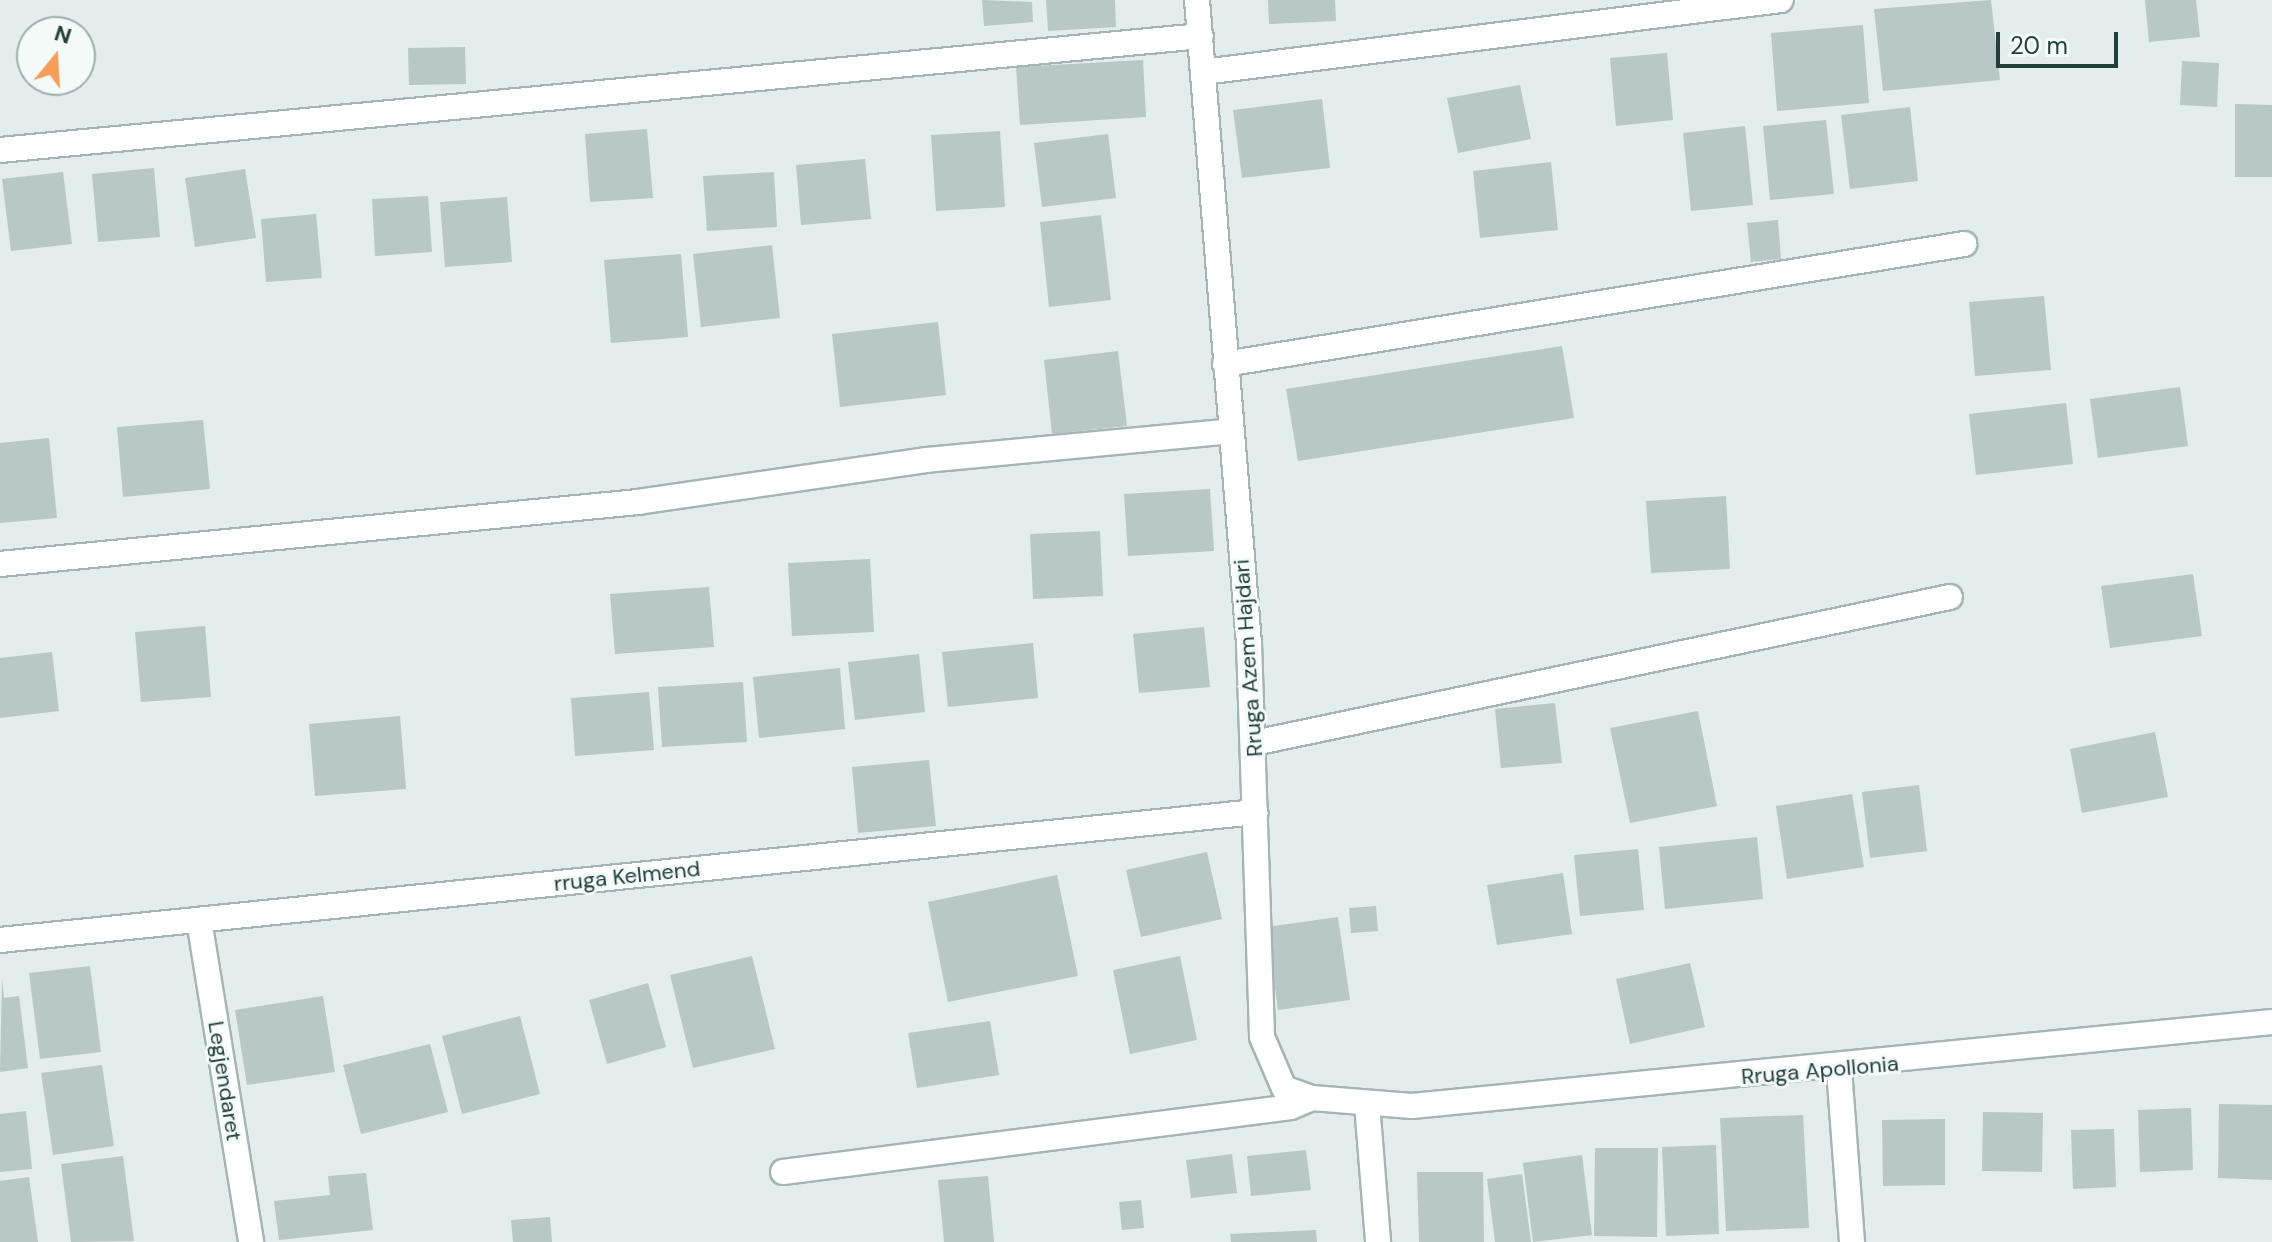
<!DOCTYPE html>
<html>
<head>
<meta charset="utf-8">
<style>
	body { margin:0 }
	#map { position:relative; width:2272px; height:1242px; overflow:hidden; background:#e3edeb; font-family:"DM Sans",sans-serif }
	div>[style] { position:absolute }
	.building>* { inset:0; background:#b8c8c4 }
	.roads { filter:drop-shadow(2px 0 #a5b5b3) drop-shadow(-2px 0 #a5b5b3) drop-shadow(0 2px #a5b5b3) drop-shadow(0 -2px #a5b5b3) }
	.minor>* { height:24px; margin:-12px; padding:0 12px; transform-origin:12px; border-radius:12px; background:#fff }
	span { translate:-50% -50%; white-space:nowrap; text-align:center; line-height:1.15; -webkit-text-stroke:6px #f4faf8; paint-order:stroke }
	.street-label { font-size:22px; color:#223f3d }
	.north { position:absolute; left:16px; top:16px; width:80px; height:80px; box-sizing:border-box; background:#f4faf8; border:2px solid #a0afad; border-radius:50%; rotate:18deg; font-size:22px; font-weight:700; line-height:32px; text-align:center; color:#223f3d }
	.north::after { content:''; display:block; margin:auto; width:28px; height:36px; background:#f59e59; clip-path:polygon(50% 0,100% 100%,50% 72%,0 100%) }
	.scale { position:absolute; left:1996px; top:32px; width:122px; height:36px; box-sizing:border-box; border:4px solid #223f3d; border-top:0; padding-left:10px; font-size:24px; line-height:28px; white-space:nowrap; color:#223f3d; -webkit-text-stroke:6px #f4faf8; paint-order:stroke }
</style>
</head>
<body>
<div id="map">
	<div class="building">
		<div style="clip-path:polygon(982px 0,1032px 2px,1033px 22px,984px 26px)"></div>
		<div style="clip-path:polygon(1046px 0,1115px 0,1116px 27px,1048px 31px)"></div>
		<div style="clip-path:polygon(1268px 0,1335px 0,1336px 21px,1269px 24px)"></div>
		<div style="clip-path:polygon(1991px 0,2000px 80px,1883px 91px,1874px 9px)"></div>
		<div style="clip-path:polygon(2145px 0,2196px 0,2200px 37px,2149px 42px)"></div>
		<div style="clip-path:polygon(1863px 25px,1869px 103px,1777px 111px,1771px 33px)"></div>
		<div style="clip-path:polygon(465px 47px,466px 84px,409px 85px,408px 48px)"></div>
		<div style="clip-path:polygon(1667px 53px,1673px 120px,1616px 126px,1610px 58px)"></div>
		<div style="clip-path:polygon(1143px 60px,1146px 117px,1020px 125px,1016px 67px)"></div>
		<div style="clip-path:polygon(2182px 61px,2219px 63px,2217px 107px,2180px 105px)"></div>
		<div style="clip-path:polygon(1520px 85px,1531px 139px,1458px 153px,1447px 98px)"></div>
		<div style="clip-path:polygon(1322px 99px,1330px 168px,1242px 178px,1233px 110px)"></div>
		<div style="clip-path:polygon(2235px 104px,2272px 105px,2272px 177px,2235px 177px)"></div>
		<div style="clip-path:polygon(1910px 107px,1918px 181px,1850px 189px,1841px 115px)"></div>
		<div style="clip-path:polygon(1826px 120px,1834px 194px,1770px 200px,1763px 126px)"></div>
		<div style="clip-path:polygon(1745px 126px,1753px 205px,1691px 211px,1683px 133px)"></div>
		<div style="clip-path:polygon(647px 129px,653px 198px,590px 202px,585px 134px)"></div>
		<div style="clip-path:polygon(1000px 131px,1005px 207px,936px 211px,931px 135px)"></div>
		<div style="clip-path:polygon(1108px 134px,1116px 198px,1042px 207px,1034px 143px)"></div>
		<div style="clip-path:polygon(865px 159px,871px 219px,801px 225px,796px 165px)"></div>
		<div style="clip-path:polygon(1551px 162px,1558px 230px,1480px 238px,1473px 171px)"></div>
		<div style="clip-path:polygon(154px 168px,160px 237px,98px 242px,92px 174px)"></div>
		<div style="clip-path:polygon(245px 169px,256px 238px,195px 247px,185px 178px)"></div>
		<div style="clip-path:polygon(63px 172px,72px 244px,11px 251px,2px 179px)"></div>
		<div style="clip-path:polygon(774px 172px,777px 227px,707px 231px,703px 176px)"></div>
		<div style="clip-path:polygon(428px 196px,432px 252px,375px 256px,372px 199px)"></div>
		<div style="clip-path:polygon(507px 197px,512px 262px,445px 267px,440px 202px)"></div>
		<div style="clip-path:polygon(316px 214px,322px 278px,266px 282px,261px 219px)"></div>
		<div style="clip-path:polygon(1101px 215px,1111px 300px,1049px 307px,1040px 222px)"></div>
		<div style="clip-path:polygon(1778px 220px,1781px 259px,1751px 262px,1747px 223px)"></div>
		<div style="clip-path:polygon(772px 245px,780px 318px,701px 327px,693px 254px)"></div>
		<div style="clip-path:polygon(681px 254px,688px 337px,611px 343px,604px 260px)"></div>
		<div style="clip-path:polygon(2044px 296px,2051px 370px,1975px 376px,1969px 302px)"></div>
		<div style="clip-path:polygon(938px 322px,946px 395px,840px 407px,832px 334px)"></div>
		<div style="clip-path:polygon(1562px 346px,1574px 418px,1298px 461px,1286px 389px)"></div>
		<div style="clip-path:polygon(1118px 351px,1127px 426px,1052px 434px,1044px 360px)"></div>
		<div style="clip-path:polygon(2180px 387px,2188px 446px,2098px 458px,2090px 399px)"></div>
		<div style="clip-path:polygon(2066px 403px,2073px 464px,1976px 475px,1969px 414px)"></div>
		<div style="clip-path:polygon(203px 420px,210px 489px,123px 497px,117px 427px)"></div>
		<div style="clip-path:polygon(49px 438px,57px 518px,0 523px,0 443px)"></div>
		<div style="clip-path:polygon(1210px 489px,1214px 551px,1128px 556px,1124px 494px)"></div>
		<div style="clip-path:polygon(1726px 496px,1730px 569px,1651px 573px,1646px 501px)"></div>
		<div style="clip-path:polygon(1100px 531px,1103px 596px,1033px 599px,1030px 534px)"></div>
		<div style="clip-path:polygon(870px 559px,874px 632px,792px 636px,788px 563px)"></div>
		<div style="clip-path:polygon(2193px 574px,2202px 636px,2110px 648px,2101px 586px)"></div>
		<div style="clip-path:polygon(709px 587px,714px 647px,615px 654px,610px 594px)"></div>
		<div style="clip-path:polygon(205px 626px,211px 697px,141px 702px,135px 632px)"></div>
		<div style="clip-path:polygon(1204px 627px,1210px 687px,1139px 693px,1133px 634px)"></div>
		<div style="clip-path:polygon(1033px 643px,1038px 698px,948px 707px,942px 652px)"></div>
		<div style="clip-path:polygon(52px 652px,59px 711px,0 718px,0 658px)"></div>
		<div style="clip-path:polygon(919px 654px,925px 712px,855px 720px,848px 662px)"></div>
		<div style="clip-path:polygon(840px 668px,845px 729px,759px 738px,753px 677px)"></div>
		<div style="clip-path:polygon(743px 682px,747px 742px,662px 747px,658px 687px)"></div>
		<div style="clip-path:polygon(649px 692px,654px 750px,575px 756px,571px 698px)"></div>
		<div style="clip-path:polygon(1555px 703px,1562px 763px,1501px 768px,1495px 709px)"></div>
		<div style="clip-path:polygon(1698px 711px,1717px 806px,1630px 823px,1610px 728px)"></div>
		<div style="clip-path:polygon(400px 716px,406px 789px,315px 796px,309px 724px)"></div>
		<div style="clip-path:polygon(2155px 732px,2168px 797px,2082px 813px,2070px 749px)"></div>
		<div style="clip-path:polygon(929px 760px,936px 826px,858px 833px,852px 767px)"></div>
		<div style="clip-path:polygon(1919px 785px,1927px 851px,1870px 858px,1862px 792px)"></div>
		<div style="clip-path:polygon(1852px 794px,1864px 867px,1787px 879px,1776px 806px)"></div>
		<div style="clip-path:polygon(1757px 837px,1763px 899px,1665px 909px,1659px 847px)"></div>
		<div style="clip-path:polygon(1638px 849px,1644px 910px,1580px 916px,1574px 855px)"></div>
		<div style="clip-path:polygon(1207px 852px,1222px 919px,1141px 937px,1126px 870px)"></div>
		<div style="clip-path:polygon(1563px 873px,1572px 934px,1497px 945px,1487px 885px)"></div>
		<div style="clip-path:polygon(1057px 875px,1078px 976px,948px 1002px,928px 902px)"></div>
		<div style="clip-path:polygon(1376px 906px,1378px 931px,1351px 933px,1349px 908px)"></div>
		<div style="clip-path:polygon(1338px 917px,1350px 1000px,1278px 1010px,1267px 927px)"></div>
		<div style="clip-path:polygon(752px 956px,775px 1049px,693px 1068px,670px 975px)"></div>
		<div style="clip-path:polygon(1180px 956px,1197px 1040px,1130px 1054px,1113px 970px)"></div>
		<div style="clip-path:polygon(1690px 963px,1705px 1027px,1630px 1044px,1616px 979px)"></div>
		<div style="clip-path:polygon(90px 966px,101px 1052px,40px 1059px,29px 973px)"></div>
		<div style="clip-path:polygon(2px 979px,4px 998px,19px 996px,28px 1068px,0 1072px)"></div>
		<div style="clip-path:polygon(648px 983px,666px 1047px,607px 1064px,589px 1000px)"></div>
		<div style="clip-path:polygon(323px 996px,335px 1072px,247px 1085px,235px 1010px)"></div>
		<div style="clip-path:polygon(520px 1016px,540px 1094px,462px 1114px,442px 1036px)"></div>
		<div style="clip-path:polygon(990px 1021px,999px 1075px,917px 1088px,908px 1033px)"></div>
		<div style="clip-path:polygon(430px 1044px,448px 1112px,361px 1134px,343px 1065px)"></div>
		<div style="clip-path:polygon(102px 1065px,114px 1146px,53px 1155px,41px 1073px)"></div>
		<div style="clip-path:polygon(2219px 1104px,2272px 1105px,2272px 1180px,2218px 1178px)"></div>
		<div style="clip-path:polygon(2191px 1108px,2193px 1170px,2140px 1172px,2138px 1110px)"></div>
		<div style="clip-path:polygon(26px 1111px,32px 1169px,0 1172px,0 1114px)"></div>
		<div style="clip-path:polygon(1983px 1112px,2043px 1113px,2042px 1172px,1982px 1171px)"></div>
		<div style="clip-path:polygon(1803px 1115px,1809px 1228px,1726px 1231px,1720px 1118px)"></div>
		<div style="clip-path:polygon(1945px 1119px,1945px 1185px,1883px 1186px,1882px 1120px)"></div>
		<div style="clip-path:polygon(2114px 1129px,2116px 1187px,2073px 1189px,2071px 1130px)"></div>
		<div style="clip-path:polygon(1716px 1145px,1719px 1234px,1666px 1236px,1662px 1147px)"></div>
		<div style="clip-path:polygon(1595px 1148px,1658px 1148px,1657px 1237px,1594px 1236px)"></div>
		<div style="clip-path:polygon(1306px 1150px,1311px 1190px,1251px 1196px,1247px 1156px)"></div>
		<div style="clip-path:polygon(1232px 1154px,1237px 1193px,1191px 1198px,1186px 1160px)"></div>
		<div style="clip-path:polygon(1582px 1155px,1592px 1235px,1533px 1242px,1523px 1163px)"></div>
		<div style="clip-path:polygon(123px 1156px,134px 1241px,71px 1242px,61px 1164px)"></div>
		<div style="clip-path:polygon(1417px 1172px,1483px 1172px,1484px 1242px,1419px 1242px)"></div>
		<div style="clip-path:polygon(366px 1173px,373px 1230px,279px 1240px,274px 1201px,330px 1195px,328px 1176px)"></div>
		<div style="clip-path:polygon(1522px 1174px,1531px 1242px,1495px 1242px,1487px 1179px)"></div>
		<div style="clip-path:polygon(988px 1176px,994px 1242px,944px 1242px,938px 1180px)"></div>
		<div style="clip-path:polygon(29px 1177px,38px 1242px,0 1242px,0 1181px)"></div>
		<div style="clip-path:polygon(1141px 1200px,1144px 1228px,1122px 1230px,1119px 1202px)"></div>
		<div style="clip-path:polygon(550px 1217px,552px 1242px,513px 1242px,511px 1220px)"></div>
		<div style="clip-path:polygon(1316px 1230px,1317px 1242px,1231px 1242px,1230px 1234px)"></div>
	</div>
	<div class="roads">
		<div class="minor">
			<div style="left:1197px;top:0;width:645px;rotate:85.38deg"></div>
			<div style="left:1249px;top:643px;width:394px;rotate:88.1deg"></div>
			<div style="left:1262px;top:1037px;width:56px;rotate:66.7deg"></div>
			<div style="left:1284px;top:1088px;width:30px;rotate:20deg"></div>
			<div style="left:1312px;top:1098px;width:100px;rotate:4.6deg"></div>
			<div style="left:1412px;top:1106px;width:864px;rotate:-5.58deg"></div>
			<div style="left:1203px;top:72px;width:582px;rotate:-7.1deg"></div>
			<div style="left:0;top:150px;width:1206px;rotate:-5.42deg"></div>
			<div style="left:1225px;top:364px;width:749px;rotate:-9.22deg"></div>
			<div style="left:0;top:564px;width:641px;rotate:-5.55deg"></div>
			<div style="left:638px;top:502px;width:291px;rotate:-8.3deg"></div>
			<div style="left:926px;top:460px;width:306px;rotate:-5.4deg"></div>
			<div style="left:1254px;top:743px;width:711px;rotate:-11.85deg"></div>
			<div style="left:199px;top:920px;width:326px;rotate:80.8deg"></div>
			<div style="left:0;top:940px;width:1262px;rotate:-5.82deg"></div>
			<div style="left:1839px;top:1069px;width:173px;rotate:85.7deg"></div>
			<div style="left:1367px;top:1104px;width:138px;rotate:85.4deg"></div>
			<div style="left:783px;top:1172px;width:512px;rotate:-7.29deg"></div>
			<div style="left:1291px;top:1107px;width:23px;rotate:-23deg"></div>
		</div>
	</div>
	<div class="street-label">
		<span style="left:1248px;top:658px;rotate:-94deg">Rruga Azem Hajdari</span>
		<span style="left:627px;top:876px;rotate:-6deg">rruga Kelmend</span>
		<span style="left:1820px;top:1070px;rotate:-5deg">Rruga Apollonia</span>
		<span style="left:225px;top:1081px;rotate:81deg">Legjendaret</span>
	</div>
	<div class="north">N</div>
	<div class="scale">20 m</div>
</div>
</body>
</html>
